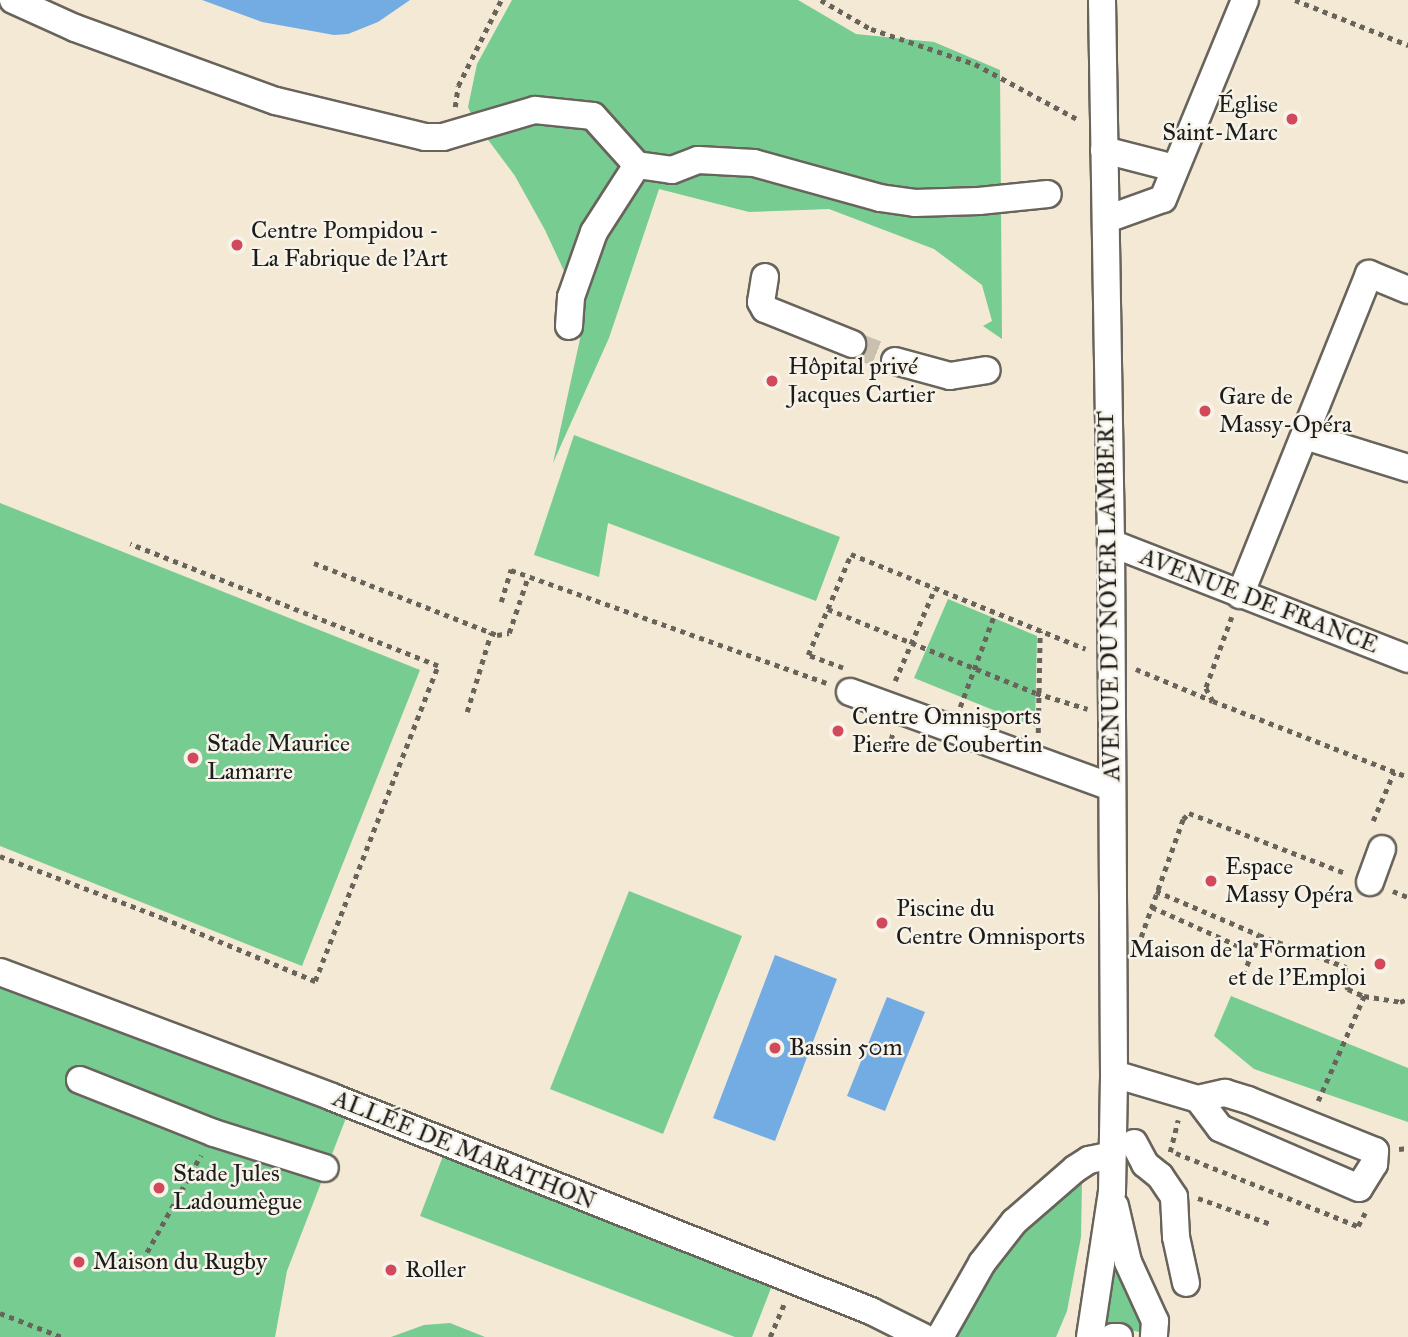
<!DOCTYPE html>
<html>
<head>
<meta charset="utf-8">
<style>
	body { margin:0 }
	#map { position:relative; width:1408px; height:1337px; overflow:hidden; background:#f4e9d4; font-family:"IM FELL Great Primer",serif }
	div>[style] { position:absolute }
	.green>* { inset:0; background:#76cc91 }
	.water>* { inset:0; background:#73ace3 }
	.minor-tunnel>* { height:26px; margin-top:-13px; transform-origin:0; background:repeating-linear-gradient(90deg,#c9c0af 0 26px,transparent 0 39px) }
	.path>* { height:4.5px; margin-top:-2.25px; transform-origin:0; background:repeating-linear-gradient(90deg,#68645c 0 5px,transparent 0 10px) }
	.roads { filter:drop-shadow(2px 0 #68645c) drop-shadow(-2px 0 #68645c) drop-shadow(0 2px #68645c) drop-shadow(0 -2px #68645c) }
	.minor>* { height:26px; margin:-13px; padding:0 13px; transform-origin:13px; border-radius:13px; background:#fff }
	.dots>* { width:19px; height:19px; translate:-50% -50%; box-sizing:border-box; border:4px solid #f7f3e8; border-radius:50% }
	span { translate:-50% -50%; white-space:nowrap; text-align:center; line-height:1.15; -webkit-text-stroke:5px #f7f3e8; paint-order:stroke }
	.poi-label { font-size:24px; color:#1c1c1c }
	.right { translate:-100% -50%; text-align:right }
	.left { translate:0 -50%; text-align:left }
	.street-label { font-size:24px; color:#1c1c1c }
</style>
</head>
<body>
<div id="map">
	<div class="green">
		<div style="clip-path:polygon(512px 0,798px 0,856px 34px,934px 42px,1000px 70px,1002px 339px,983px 326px,992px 321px,982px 285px,934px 249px,829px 209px,749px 212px,659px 189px,609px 338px,553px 463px,585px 316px,545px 230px,515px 176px,474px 121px,468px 107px,477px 64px)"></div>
		<div style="clip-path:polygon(574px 435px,840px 537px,816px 601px,608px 523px,599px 577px,534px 555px)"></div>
		<div style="clip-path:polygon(0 503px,420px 670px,302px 966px,0 846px)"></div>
		<div style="clip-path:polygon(948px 599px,1037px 636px,1035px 727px,914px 678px)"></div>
		<div style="clip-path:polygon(629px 891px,742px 936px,663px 1134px,550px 1089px)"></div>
		<div style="clip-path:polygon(0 972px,351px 1105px,287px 1271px,275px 1337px,0 1337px)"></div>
		<div style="clip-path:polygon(1231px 996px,1408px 1068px,1408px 1122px,1254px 1069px,1214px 1036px)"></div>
		<div style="clip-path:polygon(443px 1156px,773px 1283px,752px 1337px,735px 1337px,420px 1216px)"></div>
		<div style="clip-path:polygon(1082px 1181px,1081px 1237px,1067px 1311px,1056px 1337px,951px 1337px,985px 1276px,1033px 1219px,1055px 1199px)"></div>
		<div style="clip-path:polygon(1109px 1242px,1144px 1320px,1139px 1332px,1104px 1324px)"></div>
		<div style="clip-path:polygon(450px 1323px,485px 1337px,391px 1337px,424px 1325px)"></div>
	</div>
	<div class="water">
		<div style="clip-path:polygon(202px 0,410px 0,378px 22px,348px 34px,334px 35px,262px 22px)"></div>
		<div style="clip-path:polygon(775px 955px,837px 979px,775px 1141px,713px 1118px)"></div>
		<div style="clip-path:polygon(887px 997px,925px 1012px,885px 1111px,847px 1096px)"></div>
	</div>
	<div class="minor-tunnel">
		<div style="left:852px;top:344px;width:46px;rotate:21.6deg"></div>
	</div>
	<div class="path">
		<div style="left:821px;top:0;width:58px;rotate:30.1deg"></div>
		<div style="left:871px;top:29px;width:110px;rotate:18.6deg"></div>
		<div style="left:975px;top:64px;width:116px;rotate:28.3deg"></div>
		<div style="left:1295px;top:0;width:122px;rotate:21.7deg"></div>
		<div style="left:455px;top:107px;width:21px;rotate:-82deg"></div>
		<div style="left:458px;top:86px;width:96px;rotate:-63.4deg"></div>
		<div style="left:314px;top:563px;width:197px;rotate:21.5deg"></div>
		<div style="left:497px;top:635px;width:12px;rotate:-9deg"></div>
		<div style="left:509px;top:633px;width:59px;rotate:-71.3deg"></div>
		<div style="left:501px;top:602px;width:34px;rotate:-73deg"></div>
		<div style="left:511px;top:570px;width:335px;rotate:19.7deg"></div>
		<div style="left:828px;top:609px;width:224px;rotate:22deg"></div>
		<div style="left:1036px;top:693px;width:54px;rotate:17.1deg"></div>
		<div style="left:1232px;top:617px;width:76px;rotate:110.1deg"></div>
		<div style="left:1206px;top:688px;width:15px;rotate:62deg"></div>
		<div style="left:1213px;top:701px;width:209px;rotate:21.3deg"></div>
		<div style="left:843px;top:668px;width:37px;rotate:-160deg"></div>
		<div style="left:808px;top:655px;width:110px;rotate:-66.9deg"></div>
		<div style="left:851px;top:554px;width:253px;rotate:22deg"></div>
		<div style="left:1136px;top:669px;width:83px;rotate:22.6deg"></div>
		<div style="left:895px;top:681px;width:101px;rotate:-66.7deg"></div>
		<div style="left:960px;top:707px;width:100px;rotate:-69.6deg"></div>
		<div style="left:467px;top:712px;width:83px;rotate:-73.1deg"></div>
		<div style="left:1038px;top:733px;width:102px;rotate:-88.9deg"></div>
		<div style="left:888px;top:749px;width:17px;rotate:-73deg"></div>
		<div style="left:1373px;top:821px;width:53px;rotate:-66.8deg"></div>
		<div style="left:0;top:856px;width:174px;rotate:20.8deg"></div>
		<div style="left:163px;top:918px;width:165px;rotate:22.5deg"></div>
		<div style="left:315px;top:981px;width:338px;rotate:-68.7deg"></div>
		<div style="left:438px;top:666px;width:331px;rotate:-158.4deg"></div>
		<div style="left:1156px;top:891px;width:112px;rotate:23.1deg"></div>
		<div style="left:1259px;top:935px;width:93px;rotate:20.2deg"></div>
		<div style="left:1346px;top:967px;width:9px;rotate:103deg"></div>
		<div style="left:1344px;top:976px;width:14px;rotate:73deg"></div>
		<div style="left:1348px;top:989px;width:17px;rotate:24deg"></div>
		<div style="left:1364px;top:996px;width:36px;rotate:9deg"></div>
		<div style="left:1400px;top:1002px;width:9px;rotate:-21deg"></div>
		<div style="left:1393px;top:891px;width:16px;rotate:22deg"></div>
		<div style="left:1152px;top:907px;width:110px;rotate:24.2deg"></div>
		<div style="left:1141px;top:937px;width:125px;rotate:-70.4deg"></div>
		<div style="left:1183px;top:819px;width:8px;rotate:-45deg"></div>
		<div style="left:1189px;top:813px;width:167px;rotate:21deg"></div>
		<div style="left:1243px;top:975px;width:43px;rotate:-68.2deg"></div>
		<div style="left:1318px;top:1101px;width:115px;rotate:-66.3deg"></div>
		<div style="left:1399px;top:1149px;width:9px;rotate:-6deg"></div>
		<div style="left:1170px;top:1152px;width:33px;rotate:-76deg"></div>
		<div style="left:1176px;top:1153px;width:196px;rotate:21.9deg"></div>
		<div style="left:1358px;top:1226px;width:15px;rotate:-62deg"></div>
		<div style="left:1198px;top:1198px;width:77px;rotate:19.6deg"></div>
		<div style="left:142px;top:1261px;width:121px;rotate:-60.9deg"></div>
		<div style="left:0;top:1313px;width:66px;rotate:21.2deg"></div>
		<div style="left:770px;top:1337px;width:36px;rotate:-67deg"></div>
	</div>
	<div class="roads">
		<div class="minor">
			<div style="left:13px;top:0;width:68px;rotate:24.3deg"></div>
			<div style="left:75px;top:28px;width:214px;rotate:20deg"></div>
			<div style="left:276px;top:101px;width:153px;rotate:13.6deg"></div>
			<div style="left:425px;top:137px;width:18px"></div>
			<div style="left:443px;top:137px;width:96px;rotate:-16.4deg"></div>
			<div style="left:535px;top:110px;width:58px;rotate:5.9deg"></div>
			<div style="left:593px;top:116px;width:66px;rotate:48.1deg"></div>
			<div style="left:637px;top:165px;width:35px;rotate:8deg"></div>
			<div style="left:672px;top:170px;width:28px;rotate:-21deg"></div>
			<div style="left:698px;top:160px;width:56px;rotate:3.1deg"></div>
			<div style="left:754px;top:163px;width:131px;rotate:15.5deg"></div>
			<div style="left:880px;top:198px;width:35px;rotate:8deg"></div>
			<div style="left:915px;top:203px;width:64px;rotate:-1.8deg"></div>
			<div style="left:979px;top:201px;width:69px;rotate:-5.8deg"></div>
			<div style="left:1104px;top:150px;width:72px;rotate:14.4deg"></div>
			<div style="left:1107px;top:219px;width:59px;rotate:-19.7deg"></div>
			<div style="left:1163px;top:199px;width:215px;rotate:-67.6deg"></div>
			<div style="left:765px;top:277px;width:25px;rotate:99deg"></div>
			<div style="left:761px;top:302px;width:8px;rotate:60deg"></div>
			<div style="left:765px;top:309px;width:94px;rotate:21.9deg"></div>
			<div style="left:569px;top:326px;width:29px;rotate:-86deg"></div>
			<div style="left:571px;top:297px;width:69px;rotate:-70.5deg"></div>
			<div style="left:594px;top:232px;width:80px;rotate:-57.3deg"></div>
			<div style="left:895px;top:361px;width:57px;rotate:15.3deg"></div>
			<div style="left:950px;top:376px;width:37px;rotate:-9deg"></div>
			<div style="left:1305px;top:436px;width:108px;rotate:17.3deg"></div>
			<div style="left:1111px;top:543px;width:319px;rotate:21.3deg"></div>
			<div style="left:1240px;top:595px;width:346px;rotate:-68.1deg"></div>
			<div style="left:1369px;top:274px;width:42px;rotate:22.3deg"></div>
			<div style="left:850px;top:692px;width:278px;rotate:20deg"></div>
			<div style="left:1370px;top:882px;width:35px;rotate:-70deg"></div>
			<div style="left:0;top:972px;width:355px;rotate:20.6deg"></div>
			<div style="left:332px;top:1097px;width:580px;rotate:21.65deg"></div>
			<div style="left:871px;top:1311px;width:58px;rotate:26.6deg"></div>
			<div style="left:1114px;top:1074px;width:88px;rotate:16.6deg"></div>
			<div style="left:1198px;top:1099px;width:28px;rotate:-13deg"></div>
			<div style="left:1225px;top:1093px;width:24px;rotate:17deg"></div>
			<div style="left:1248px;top:1100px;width:137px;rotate:21.9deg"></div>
			<div style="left:1375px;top:1151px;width:13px;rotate:94deg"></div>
			<div style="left:1374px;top:1164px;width:28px;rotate:122deg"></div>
			<div style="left:1359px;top:1188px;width:151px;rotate:-156.7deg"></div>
			<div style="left:1220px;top:1128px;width:36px;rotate:-127deg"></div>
			<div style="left:80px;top:1080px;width:144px;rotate:21.6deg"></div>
			<div style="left:214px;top:1133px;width:116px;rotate:17.5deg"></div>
			<div style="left:1134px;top:1143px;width:24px;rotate:62deg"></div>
			<div style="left:1145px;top:1164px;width:19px;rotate:39deg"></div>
			<div style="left:1160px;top:1176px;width:25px;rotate:56deg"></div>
			<div style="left:1174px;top:1197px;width:40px;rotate:87.1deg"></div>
			<div style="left:1176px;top:1237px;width:47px;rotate:77.7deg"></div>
			<div style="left:1115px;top:1206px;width:57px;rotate:76.9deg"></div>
			<div style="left:1128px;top:1262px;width:65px;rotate:65.4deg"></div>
			<div style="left:1155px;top:1321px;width:16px;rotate:94deg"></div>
			<div style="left:940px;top:1337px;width:85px;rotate:-60.4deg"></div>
			<div style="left:982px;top:1263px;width:52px;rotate:-52deg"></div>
			<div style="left:1014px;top:1222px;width:81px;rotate:-41deg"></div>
			<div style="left:1075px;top:1169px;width:17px;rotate:-33deg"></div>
			<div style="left:1089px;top:1160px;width:24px;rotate:-12deg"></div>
			<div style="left:1090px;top:1337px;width:147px;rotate:-81.4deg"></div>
			<div style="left:1112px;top:1192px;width:118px;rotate:-89deg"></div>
			<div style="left:1114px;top:1074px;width:531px;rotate:-90.32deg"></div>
			<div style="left:1111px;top:543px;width:543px;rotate:-90.95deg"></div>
			<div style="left:1113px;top:1337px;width:6px"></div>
		</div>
	</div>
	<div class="dots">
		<div style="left:1292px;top:119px;background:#d1495b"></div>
		<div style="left:237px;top:245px;background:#d1495b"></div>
		<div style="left:772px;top:381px;background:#d1495b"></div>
		<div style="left:1205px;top:411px;background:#d1495b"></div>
		<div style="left:838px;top:731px;background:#d1495b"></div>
		<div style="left:193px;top:758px;background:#d1495b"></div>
		<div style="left:1211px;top:881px;background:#d1495b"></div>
		<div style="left:882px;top:923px;background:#d1495b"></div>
		<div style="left:1380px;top:964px;background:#d1495b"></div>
		<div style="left:775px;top:1048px;background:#d1495b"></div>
		<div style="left:159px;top:1188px;background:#d1495b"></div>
		<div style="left:79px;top:1262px;background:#d1495b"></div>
		<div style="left:391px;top:1270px;background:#d1495b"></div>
	</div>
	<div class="poi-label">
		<span class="right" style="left:1278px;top:119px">Église<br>Saint-Marc</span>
		<span class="left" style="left:251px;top:245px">Centre Pompidou -<br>La Fabrique de l'Art</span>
		<span class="left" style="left:788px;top:381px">Hôpital privé<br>Jacques Cartier</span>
		<span class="left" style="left:1219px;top:411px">Gare de<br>Massy-Opéra</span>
		<span class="left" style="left:852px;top:731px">Centre Omnisports<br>Pierre de Coubertin</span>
		<span class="left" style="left:207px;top:758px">Stade Maurice<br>Lamarre</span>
		<span class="left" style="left:1225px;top:881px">Espace<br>Massy Opéra</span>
		<span class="left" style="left:896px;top:923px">Piscine du<br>Centre Omnisports</span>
		<span class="right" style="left:1366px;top:964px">Maison de la Formation<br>et de l'Emploi</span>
		<span class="left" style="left:789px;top:1048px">Bassin 50m</span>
		<span class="left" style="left:173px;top:1188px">Stade Jules<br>Ladoumègue</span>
		<span class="left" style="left:93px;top:1262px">Maison du Rugby</span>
		<span class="left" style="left:405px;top:1270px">Roller</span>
	</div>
	<div class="street-label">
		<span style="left:1109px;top:596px;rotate:-91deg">AVENUE DU NOYER LAMBERT</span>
		<span style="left:1259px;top:601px;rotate:21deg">AVENUE DE FRANCE</span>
		<span style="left:464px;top:1150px;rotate:22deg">ALLÉE DE MARATHON</span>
	</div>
</div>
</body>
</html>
